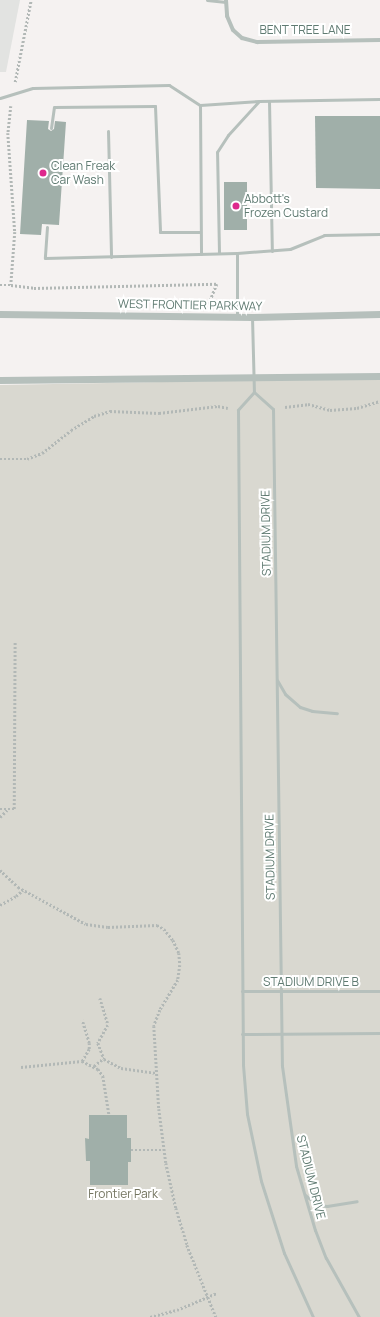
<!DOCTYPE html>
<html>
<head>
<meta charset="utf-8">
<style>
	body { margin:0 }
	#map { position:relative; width:380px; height:1317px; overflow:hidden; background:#f5f2f1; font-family:Manrope,sans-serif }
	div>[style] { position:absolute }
	.built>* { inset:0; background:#e2e3e1 }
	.green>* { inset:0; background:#d9d8d0 }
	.building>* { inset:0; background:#a0afa9 }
	.path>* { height:2.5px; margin-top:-1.25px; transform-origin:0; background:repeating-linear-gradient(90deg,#b2b8b6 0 2px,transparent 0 4px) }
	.service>* { height:3px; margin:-1.5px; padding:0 1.5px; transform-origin:1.5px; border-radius:1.5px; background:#b6c0bc }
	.minor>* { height:4px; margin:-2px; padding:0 2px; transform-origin:2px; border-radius:2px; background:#b6c0bc }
	.tertiary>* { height:7px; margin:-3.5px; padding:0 3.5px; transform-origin:3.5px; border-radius:3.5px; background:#b6c0bc }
	.dots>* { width:11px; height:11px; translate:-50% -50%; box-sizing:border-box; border:2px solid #fff; border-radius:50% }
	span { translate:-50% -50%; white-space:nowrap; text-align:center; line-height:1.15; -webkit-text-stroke:4px #fff; paint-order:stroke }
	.street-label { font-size:12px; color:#607b72 }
	.poi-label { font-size:12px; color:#607b72 }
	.left { translate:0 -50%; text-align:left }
	.park-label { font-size:12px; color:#73745f }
</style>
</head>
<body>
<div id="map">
	<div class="built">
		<div style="clip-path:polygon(0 0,20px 0,6px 72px,0 72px)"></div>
	</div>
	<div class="green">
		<div style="clip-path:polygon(380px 378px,380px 1317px,0 1317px,0 385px)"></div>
	</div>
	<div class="building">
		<div style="clip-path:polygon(315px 116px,380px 116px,380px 189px,316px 188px)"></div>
		<div style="clip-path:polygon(27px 120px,49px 121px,48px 129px,51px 131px,54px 129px,55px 121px,66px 122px,59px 225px,42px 224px,41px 235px,20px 234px)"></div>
		<div style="clip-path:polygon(224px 182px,247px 182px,247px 230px,224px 230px)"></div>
		<div style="clip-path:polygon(89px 1115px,127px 1115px,127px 1138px,131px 1138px,131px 1162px,128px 1162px,128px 1185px,90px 1185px,90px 1161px,86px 1161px,85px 1138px,89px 1139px)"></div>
	</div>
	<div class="path">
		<div style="left:15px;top:82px;width:84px;rotate:-79deg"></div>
		<div style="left:11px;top:106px;width:27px;rotate:96deg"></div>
		<div style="left:8px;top:133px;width:99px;rotate:86deg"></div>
		<div style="left:15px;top:232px;width:53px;rotate:94.3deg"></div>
		<div style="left:11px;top:285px;width:23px;rotate:7deg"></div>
		<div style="left:34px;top:288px;width:183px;rotate:-1.3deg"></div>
		<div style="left:217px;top:284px;width:22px;rotate:112deg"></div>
		<div style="left:0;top:285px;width:11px"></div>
		<div style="left:285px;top:407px;width:23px;rotate:-7deg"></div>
		<div style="left:308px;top:404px;width:23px;rotate:15deg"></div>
		<div style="left:330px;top:410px;width:27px;rotate:-4deg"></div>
		<div style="left:357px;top:408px;width:24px;rotate:-17deg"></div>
		<div style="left:0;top:459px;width:27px"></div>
		<div style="left:27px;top:459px;width:16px;rotate:-22deg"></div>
		<div style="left:42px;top:453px;width:37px;rotate:-38deg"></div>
		<div style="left:71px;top:430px;width:27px;rotate:-31deg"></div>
		<div style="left:94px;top:416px;width:17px;rotate:-17deg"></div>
		<div style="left:110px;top:411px;width:49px;rotate:2.3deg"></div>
		<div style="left:159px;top:413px;width:59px;rotate:-6.8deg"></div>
		<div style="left:218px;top:406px;width:10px;rotate:11deg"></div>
		<div style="left:0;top:809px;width:14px"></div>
		<div style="left:14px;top:809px;width:168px;rotate:-89.7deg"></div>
		<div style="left:0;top:817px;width:11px;rotate:-45deg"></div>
		<div style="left:0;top:870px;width:25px;rotate:43deg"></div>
		<div style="left:18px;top:887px;width:77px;rotate:28.6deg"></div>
		<div style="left:86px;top:924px;width:22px;rotate:8deg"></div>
		<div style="left:108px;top:927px;width:49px;rotate:-2.3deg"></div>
		<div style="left:157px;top:925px;width:8px;rotate:30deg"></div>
		<div style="left:164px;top:929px;width:14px;rotate:51deg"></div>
		<div style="left:173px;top:940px;width:14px;rotate:65deg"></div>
		<div style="left:179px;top:953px;width:12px;rotate:85deg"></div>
		<div style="left:180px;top:965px;width:15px;rotate:98deg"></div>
		<div style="left:178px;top:980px;width:35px;rotate:121deg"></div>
		<div style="left:160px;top:1010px;width:17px;rotate:111deg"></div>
		<div style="left:154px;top:1026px;width:83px;rotate:86.6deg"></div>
		<div style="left:159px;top:1109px;width:54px;rotate:82.6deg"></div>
		<div style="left:166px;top:1163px;width:46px;rotate:77.5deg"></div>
		<div style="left:176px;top:1208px;width:39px;rotate:73deg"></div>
		<div style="left:187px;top:1245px;width:78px;rotate:68.1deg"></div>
		<div style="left:0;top:905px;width:18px;rotate:-29deg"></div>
		<div style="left:16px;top:896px;width:9px;rotate:-41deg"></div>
		<div style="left:100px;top:998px;width:28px;rotate:73deg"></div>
		<div style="left:108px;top:1025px;width:21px;rotate:119deg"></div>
		<div style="left:98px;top:1043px;width:17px;rotate:69deg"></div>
		<div style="left:104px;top:1059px;width:19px;rotate:28deg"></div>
		<div style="left:121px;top:1068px;width:35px;rotate:8deg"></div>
		<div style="left:82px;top:1061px;width:18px;rotate:27deg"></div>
		<div style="left:98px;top:1069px;width:9px;rotate:54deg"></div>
		<div style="left:103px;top:1076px;width:39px;rotate:81deg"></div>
		<div style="left:94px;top:1066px;width:13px;rotate:-39deg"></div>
		<div style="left:21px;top:1067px;width:61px;rotate:-5.6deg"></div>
		<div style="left:82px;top:1061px;width:14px;rotate:-60deg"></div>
		<div style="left:89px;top:1049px;width:6px;rotate:-90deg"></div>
		<div style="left:89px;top:1043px;width:24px;rotate:-107deg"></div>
		<div style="left:131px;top:1150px;width:34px"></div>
		<div style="left:150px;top:1317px;width:28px;rotate:-15deg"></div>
		<div style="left:177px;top:1310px;width:43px;rotate:-23deg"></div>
	</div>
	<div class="service">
		<div style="left:207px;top:0;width:19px;rotate:6deg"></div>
		<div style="left:0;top:98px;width:34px;rotate:-17deg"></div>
		<div style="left:33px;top:88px;width:136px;rotate:-1.3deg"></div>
		<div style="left:169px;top:85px;width:37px;rotate:33deg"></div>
		<div style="left:200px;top:105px;width:149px;rotate:89.6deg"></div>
		<div style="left:269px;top:101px;width:150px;rotate:88.9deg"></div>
		<div style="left:200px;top:105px;width:59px;rotate:-3.9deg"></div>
		<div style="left:259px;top:101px;width:121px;rotate:-0.9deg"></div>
		<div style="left:51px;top:128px;width:21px;rotate:-82deg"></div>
		<div style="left:54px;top:107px;width:101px;rotate:-0.6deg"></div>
		<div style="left:155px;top:106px;width:126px;rotate:87.7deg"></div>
		<div style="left:160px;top:232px;width:40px"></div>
		<div style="left:108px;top:131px;width:126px;rotate:88.6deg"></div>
		<div style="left:47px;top:227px;width:31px;rotate:94deg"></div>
		<div style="left:45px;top:258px;width:192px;rotate:-1.5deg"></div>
		<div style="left:219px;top:253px;width:101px;rotate:-91.1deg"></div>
		<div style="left:217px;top:152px;width:20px;rotate:-57deg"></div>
		<div style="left:228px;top:135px;width:46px;rotate:-47.6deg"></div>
		<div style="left:237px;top:316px;width:63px;rotate:-90deg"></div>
		<div style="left:237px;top:253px;width:53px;rotate:-4.3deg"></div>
		<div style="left:290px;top:249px;width:37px;rotate:-22deg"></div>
		<div style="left:324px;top:235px;width:56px;rotate:-1deg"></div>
		<div style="left:252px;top:317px;width:75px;rotate:88.5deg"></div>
		<div style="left:254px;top:392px;width:24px;rotate:132deg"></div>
		<div style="left:238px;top:410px;width:655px;rotate:89.56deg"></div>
		<div style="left:243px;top:1065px;width:49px;rotate:85.3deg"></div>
		<div style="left:247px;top:1114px;width:68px;rotate:78.2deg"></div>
		<div style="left:261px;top:1181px;width:76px;rotate:72.3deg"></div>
		<div style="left:284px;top:1253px;width:70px;rotate:65.6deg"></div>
		<div style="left:254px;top:392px;width:25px;rotate:42deg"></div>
		<div style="left:273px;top:409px;width:657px;rotate:89.22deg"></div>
		<div style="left:282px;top:1066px;width:101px;rotate:82deg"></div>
		<div style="left:296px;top:1166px;width:67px;rotate:73.5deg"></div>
		<div style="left:315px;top:1230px;width:30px;rotate:69deg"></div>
		<div style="left:326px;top:1258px;width:68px;rotate:60.8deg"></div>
		<div style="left:277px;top:680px;width:16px;rotate:60deg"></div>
		<div style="left:285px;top:694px;width:20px;rotate:41deg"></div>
		<div style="left:300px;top:707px;width:13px;rotate:18deg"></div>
		<div style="left:312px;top:711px;width:25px;rotate:5deg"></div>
		<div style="left:242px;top:991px;width:138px"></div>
		<div style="left:242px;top:1034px;width:138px;rotate:-0.4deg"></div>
		<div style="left:305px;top:1195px;width:16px;rotate:38deg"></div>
		<div style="left:318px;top:1205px;width:9px;rotate:6deg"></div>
		<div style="left:327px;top:1206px;width:30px;rotate:-9deg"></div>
	</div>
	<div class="minor">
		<div style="left:226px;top:0;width:16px;rotate:86deg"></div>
		<div style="left:227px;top:16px;width:15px;rotate:67deg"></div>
		<div style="left:233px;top:30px;width:12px;rotate:42deg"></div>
		<div style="left:242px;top:38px;width:16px;rotate:15deg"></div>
		<div style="left:257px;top:42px;width:123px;rotate:-0.9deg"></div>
	</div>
	<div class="tertiary">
		<div style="left:0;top:314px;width:252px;rotate:0.7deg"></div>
		<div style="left:252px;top:317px;width:128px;rotate:-1.3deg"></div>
		<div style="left:0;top:380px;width:380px;rotate:-0.6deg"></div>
	</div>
	<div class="dots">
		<div style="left:43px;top:173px;background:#de288c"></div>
		<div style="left:236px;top:206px;background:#de288c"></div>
	</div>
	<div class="street-label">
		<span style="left:305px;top:30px">BENT TREE LANE</span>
		<span style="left:190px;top:305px;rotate:1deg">WEST FRONTIER PARKWAY</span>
		<span style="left:266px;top:533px;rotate:-91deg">STADIUM DRIVE</span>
		<span style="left:270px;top:857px;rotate:-91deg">STADIUM DRIVE</span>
		<span style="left:311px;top:982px">STADIUM DRIVE B</span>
		<span style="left:311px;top:1177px;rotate:76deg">STADIUM DRIVE</span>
	</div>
	<div class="poi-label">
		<span class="left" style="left:51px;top:173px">Clean Freak<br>Car Wash</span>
		<span class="left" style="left:244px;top:206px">Abbott's<br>Frozen Custard</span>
	</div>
	<div class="park-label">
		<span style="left:123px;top:1194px">Frontier Park</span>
	</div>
</div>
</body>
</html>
